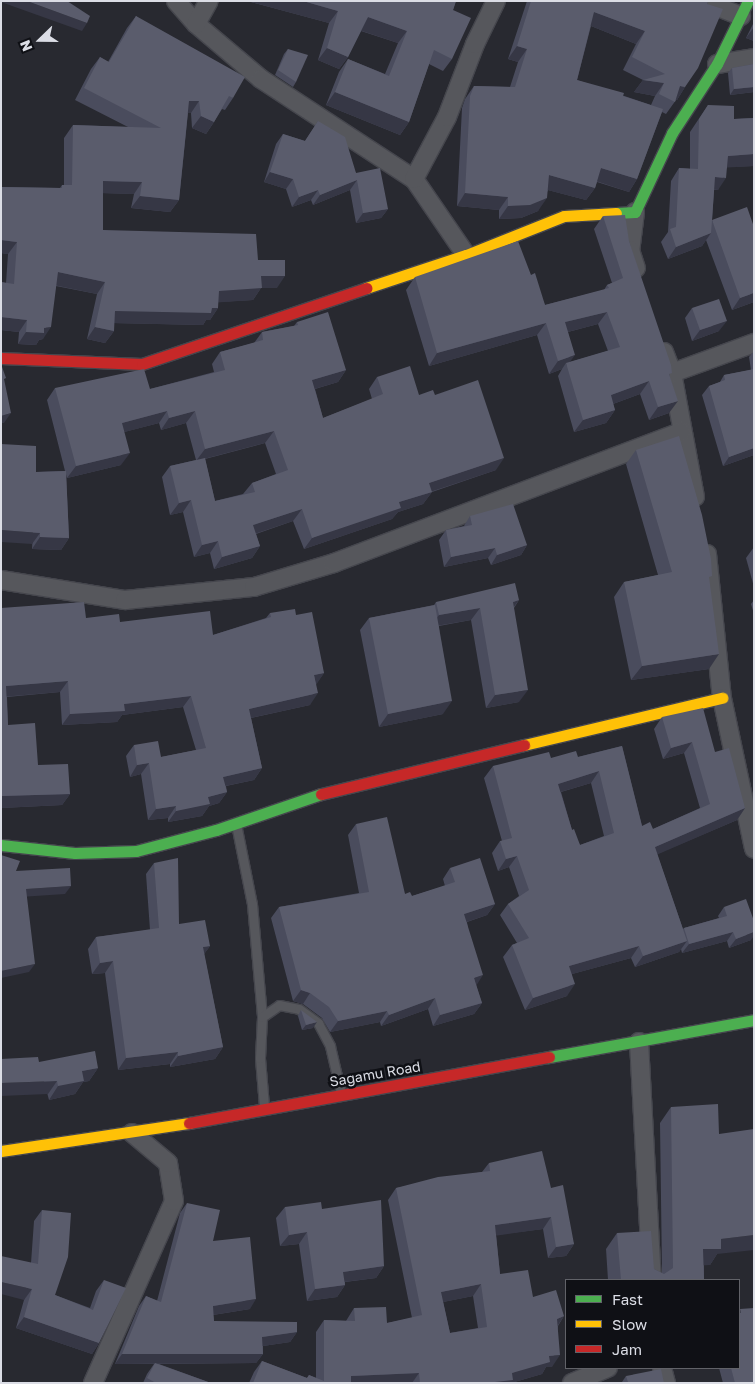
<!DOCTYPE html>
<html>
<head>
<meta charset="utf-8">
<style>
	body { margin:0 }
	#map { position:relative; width:755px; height:1384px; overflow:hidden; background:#282930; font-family:"Golos Text",sans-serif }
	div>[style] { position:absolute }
	.roads { filter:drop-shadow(1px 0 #45464d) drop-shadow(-1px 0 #45464d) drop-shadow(0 1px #45464d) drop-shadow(0 -1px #45464d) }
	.lane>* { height:9px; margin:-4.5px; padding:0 4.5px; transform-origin:4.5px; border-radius:4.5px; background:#56575c }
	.street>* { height:18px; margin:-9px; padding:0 9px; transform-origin:9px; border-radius:9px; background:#56575c }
	.fast>* { height:11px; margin:-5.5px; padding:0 5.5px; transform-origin:5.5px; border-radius:5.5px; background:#4caf50 }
	.slow>* { height:11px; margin:-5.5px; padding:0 5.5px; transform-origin:5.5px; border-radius:5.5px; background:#ffc107 }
	.jam>* { height:11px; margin:-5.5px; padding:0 5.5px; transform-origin:5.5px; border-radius:5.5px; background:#c62828 }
	.wall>* { inset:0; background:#4a4c5d }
	.shaded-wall>* { inset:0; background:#363745 }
	.building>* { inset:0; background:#5a5c6c }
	span { translate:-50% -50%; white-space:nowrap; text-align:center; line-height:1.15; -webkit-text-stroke:5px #0f1015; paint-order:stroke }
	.street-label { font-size:14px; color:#dbdde5 }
	.frame { position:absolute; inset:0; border:2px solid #dbdde5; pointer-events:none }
	.legend { position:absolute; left:565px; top:1279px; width:175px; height:90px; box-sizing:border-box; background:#0f1015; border:1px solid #616268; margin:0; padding:6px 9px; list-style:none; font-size:15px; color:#dbdde5 }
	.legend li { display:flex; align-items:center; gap:10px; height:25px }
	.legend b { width:25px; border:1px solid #616268 }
	.north { position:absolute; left:15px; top:15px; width:50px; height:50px; -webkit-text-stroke:4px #0f1015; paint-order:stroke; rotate:248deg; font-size:14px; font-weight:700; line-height:20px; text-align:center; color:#dbdde5 }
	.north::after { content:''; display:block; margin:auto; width:18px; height:22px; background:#dbdde5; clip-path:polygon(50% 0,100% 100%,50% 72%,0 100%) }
</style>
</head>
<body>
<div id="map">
	<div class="roads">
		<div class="lane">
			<div style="left:236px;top:824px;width:82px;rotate:78.7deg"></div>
			<div style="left:252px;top:904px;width:113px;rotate:84.9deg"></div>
			<div style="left:264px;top:1106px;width:48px;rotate:-94.8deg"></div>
			<div style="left:260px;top:1058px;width:41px;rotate:-87.2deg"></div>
			<div style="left:262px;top:1017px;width:21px;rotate:-35deg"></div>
			<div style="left:279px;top:1005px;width:20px;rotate:11deg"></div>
			<div style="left:299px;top:1009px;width:24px;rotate:36deg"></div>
			<div style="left:318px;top:1023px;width:26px;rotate:62deg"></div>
			<div style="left:330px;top:1046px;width:48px;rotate:76.8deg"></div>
		</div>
		<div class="street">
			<div style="left:176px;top:1px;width:30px;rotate:49deg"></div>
			<div style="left:196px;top:24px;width:85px;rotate:40.2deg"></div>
			<div style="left:261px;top:79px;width:183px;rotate:33.2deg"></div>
			<div style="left:414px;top:179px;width:92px;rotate:55.6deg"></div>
			<div style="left:703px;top:1px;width:41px;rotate:21.5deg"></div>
			<div style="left:196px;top:24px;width:26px;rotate:-61deg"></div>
			<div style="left:717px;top:64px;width:37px;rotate:-9deg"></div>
			<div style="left:414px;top:179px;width:70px;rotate:-62deg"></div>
			<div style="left:447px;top:117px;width:78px;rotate:-69deg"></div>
			<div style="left:475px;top:44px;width:48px;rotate:-64deg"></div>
			<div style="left:635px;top:212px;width:38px;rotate:97deg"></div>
			<div style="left:630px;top:250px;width:19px;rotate:72deg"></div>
			<div style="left:664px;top:352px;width:22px;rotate:69deg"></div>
			<div style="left:672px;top:373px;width:126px;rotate:79.5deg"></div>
			<div style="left:672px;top:373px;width:87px;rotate:-20.1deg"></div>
			<div style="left:707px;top:554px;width:145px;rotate:84.1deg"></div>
			<div style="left:722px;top:698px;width:154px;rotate:78deg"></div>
			<div style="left:1px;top:580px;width:126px;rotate:9.2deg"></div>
			<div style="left:125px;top:600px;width:130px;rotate:-5.8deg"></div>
			<div style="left:254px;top:587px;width:84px;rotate:-16.7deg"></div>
			<div style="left:334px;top:563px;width:371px;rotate:-20.7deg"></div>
			<div style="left:639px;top:1042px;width:238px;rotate:86.9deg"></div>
			<div style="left:662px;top:1368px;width:16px;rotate:75deg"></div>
			<div style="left:93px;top:1383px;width:199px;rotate:-66deg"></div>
			<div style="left:174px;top:1201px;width:38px;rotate:-99deg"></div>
			<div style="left:168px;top:1163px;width:47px;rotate:-140.2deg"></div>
			<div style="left:572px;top:1383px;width:39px;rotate:-23deg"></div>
		</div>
		<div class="fast">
			<div style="left:616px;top:213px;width:19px;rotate:-3deg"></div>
			<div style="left:635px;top:212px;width:87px;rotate:-64.9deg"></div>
			<div style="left:672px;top:133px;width:82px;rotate:-56.9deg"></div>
			<div style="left:717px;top:64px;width:70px;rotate:-63.8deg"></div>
			<div style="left:1px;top:845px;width:74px;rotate:6.2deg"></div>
			<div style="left:75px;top:853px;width:61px;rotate:-1.9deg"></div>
			<div style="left:136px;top:851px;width:83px;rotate:-14.7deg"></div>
			<div style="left:216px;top:830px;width:111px;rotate:-18.9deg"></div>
			<div style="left:549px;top:1057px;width:208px;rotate:-10.2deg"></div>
		</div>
		<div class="slow">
			<div style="left:366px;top:288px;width:105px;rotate:-18.3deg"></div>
			<div style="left:466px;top:255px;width:105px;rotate:-21.7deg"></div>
			<div style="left:564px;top:216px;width:52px;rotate:-3.3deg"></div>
			<div style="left:524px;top:745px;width:204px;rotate:-13.4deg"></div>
			<div style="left:1px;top:1151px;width:190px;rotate:-8.5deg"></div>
		</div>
		<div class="jam">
			<div style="left:1px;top:358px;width:141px;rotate:2.4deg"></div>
			<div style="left:142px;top:364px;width:237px;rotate:-18.7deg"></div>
			<div style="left:321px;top:794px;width:209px;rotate:-13.6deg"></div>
			<div style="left:189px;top:1123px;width:366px;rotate:-10.4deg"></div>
		</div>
	</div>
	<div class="wall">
		<div style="clip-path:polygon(251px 1px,456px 1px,453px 10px,452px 59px,443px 71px,429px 64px,409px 122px,400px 135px,326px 105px,339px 72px,348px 59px,385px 74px,398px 43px,361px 31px,348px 57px,339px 69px,318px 60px,329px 23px,251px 2px)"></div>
		<div style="clip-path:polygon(evenodd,527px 1px,708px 1px,685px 87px,677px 100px,676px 100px,666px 114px,662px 112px,637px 179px,629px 192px,597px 182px,595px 188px,586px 200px,548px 190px,538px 211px,521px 218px,499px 219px,499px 210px,457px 206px,462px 108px,465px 99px,474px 86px,510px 87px,518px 62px,508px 59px,527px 1px,591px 26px,636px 44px,623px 70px,643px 80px,634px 92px,655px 96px,651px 105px,577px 80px,591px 26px)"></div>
		<div style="clip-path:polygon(136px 16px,233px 98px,225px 110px,222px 109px,214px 122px,206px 134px,192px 128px,191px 113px,188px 113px,179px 200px,170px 212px,131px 208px,134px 194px,103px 193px,103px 230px,258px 260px,277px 288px,261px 288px,253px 300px,218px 302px,218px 308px,210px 320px,206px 320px,203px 325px,114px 323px,114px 331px,105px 343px,87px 339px,97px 294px,56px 286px,43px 339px,39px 340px,36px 345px,18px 344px,19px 332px,1px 330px,1px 282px,6px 283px,8px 254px,1px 253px,1px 187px,60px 188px,62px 185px,64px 185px,64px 138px,73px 125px,128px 127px,75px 100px,91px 69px,100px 57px,108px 62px,127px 28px)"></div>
		<div style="clip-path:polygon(754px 22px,754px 41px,746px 38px)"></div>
		<div style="clip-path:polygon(288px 49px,296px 82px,293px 87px,275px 75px,284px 54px)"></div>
		<div style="clip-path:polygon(754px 64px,754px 92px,730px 95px,728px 73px,732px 68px)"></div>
		<div style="clip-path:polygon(708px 105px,734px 119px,754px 118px,754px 166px,727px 167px,718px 190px,714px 190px,712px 220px,754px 302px,732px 310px,706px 240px,702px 246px,668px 259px,661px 242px,668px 232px,671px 181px,679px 168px,690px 169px,690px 132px)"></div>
		<div style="clip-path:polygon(318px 121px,356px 173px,388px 209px,381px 218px,356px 223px,350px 190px,313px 205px,311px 200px,292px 207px,286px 189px,264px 182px,276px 144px,283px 134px,305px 141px)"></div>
		<div style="clip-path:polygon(evenodd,603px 216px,629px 241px,670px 376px,669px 413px,649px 420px,640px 394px,613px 404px,615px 410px,606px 423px,574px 432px,558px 376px,562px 369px,549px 374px,537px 335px,429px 366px,406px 290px,415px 277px,531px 275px,545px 305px,604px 290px,607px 285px,612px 283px,594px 229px,603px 216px,598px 324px,608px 351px,570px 362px,568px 332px,598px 324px)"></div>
		<div style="clip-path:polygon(692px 308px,719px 331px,692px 341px,685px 318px)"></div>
		<div style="clip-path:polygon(evenodd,297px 322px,346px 370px,338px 382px,315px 389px,323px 418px,372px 399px,369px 389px,377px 377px,419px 395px,435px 395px,496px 470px,432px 492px,423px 504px,398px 512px,392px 519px,304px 549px,293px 521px,256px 534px,260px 546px,252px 558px,214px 569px,210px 553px,194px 557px,183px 512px,170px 515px,162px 477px,170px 466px,196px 460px,186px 423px,161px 430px,159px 423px,124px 432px,121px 465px,67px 478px,66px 474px,69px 538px,61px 550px,32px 549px,36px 472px,65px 471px,47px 400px,55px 388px,150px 389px,214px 372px,212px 364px,220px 352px,254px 343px,262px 332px,294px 326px,297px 322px,265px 443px,276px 474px,252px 483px,243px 494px,215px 501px,205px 459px,265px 443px)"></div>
		<div style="clip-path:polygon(754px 351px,754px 455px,723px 466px,702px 395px,709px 386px,720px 382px,724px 375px,751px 370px,749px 357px)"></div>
		<div style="clip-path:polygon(636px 450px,709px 580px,709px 669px,631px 680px,614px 597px,624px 582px,658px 575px,626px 464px)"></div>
		<div style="clip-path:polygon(470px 516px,527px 545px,521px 555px,491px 565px,488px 558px,444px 567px,439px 540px,446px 530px,464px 526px)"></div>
		<div style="clip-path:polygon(754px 547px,754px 587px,746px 558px)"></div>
		<div style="clip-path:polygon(519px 600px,514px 608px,519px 702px,486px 708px,471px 620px,439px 626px,443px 714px,379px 727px,360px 630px,369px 618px,434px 605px,436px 602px)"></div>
		<div style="clip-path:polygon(754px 600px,754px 614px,751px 604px)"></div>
		<div style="clip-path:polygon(1px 608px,86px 618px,213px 635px,266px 618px,270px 613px,296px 615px,324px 673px,316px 684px,310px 705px,251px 718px,262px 768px,254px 780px,226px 786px,227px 792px,219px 803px,209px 806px,202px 816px,168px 822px,168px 818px,148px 820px,141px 774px,130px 777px,126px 756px,134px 745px,161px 757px,196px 750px,183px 707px,122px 715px,117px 722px,62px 725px,60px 692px,7px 697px,8px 725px,38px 765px,70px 794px,62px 805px,1px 808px)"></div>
		<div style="clip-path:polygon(evenodd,662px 717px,715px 752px,745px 808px,737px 820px,657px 854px,683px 929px,684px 928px,719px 918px,718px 916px,724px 907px,751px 940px,729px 948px,727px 941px,682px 953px,681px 949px,679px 952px,635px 967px,631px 958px,572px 974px,567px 996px,525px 1010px,503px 957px,512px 945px,517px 943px,500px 915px,508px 904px,519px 896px,509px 867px,498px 871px,492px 853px,500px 841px,502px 841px,484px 778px,493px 766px,551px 758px,578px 757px,622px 746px,642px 826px,653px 829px,700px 808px,684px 753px,663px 759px,654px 729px,662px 717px,591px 783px,604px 836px,580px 845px,572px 830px,561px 792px,591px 783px)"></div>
		<div style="clip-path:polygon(356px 824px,405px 894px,412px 896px,445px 886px,443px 879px,450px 868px,495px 904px,487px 915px,467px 922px,476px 985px,482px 1003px,474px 1014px,433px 1026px,428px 1009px,381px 1026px,380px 1022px,330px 1032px,322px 1018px,303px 1004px,293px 1001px,271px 918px,279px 907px,359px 893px,348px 835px)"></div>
		<div style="clip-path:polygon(154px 863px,179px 924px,210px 946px,204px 954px,223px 1047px,215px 1059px,170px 1067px,170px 1064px,118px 1070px,105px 973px,92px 974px,88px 949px,96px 937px,150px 930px,146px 874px)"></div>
		<div style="clip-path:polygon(301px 1010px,313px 1028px,302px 1030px,298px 1016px)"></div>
		<div style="clip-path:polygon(39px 1062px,98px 1068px,89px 1081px,83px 1082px,75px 1094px,49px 1100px)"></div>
		<div style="clip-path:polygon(671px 1107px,717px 1254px,710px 1265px,704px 1265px,704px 1280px,608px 1280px,606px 1249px,617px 1233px,654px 1269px,662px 1273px,660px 1123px)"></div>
		<div style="clip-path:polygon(evenodd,489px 1163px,551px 1188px,574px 1244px,566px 1256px,548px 1258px,543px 1229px,496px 1235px,500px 1274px,533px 1297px,564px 1316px,558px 1326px,552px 1367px,546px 1367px,542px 1374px,511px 1383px,249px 1383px,254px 1372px,262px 1361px,307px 1378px,309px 1375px,316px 1378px,316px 1332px,324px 1320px,346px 1321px,354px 1308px,387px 1323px,412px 1318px,388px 1200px,396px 1188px,482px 1172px,489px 1163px,473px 1296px,478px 1328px,450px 1333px,443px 1302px,473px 1296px)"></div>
		<div style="clip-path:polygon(187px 1203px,213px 1241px,250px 1309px,213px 1315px,214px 1321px,297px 1332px,290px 1342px,263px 1346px,263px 1354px,256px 1363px,159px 1364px,211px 1383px,143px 1383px,147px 1374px,154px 1364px,115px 1364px,139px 1306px,146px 1296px,157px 1301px,180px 1213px)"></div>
		<div style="clip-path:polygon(285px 1207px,322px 1209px,384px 1266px,376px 1278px,345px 1282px,345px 1285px,337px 1297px,307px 1301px,299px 1244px,280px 1246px,276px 1218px)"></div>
		<div style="clip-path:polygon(42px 1210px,55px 1295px,90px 1308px,96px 1291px,104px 1280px,99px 1343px,92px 1354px,16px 1328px,24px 1300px,31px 1263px,34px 1221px)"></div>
		<div style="clip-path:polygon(740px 1309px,754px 1383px,723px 1383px,719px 1368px,739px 1368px,739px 1312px)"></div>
		<div style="clip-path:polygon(626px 1376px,664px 1383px,622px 1382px)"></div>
	</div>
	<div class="shaded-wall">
		<div style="clip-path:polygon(1px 1px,27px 1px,87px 23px,82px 31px,1px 2px)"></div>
		<div style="clip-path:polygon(252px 1px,303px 1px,338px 11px,329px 23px,251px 2px)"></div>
		<div style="clip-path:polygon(594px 12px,645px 31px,636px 44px,586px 24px)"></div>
		<div style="clip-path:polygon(368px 17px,407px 31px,398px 43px,359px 30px)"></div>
		<div style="clip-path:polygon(754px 27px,754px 41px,746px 38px)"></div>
		<div style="clip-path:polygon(517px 46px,527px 49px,518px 62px,508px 59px)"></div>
		<div style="clip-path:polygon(327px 48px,348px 57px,339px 69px,318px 60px)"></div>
		<div style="clip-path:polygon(643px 80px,664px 83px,655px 96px,634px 92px)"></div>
		<div style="clip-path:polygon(680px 86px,685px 87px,677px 100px,671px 99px)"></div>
		<div style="clip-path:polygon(754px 87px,754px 92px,730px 95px,734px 89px)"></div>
		<div style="clip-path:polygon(335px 92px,409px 122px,400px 135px,326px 105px)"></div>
		<div style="clip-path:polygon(189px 101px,199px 101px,191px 113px,181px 113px)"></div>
		<div style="clip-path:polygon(201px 116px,214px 122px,206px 134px,192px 128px)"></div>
		<div style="clip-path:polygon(754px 154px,754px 166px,719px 168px,728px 156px)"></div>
		<div style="clip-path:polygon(601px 168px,637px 179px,629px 192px,593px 180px)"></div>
		<div style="clip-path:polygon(270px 172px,293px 179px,286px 189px,264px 182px)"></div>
		<div style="clip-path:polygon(549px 175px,595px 188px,586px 200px,540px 188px)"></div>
		<div style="clip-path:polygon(715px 177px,726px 178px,718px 190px,707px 189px)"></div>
		<div style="clip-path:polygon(357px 180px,350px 190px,313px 205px,320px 195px)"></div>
		<div style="clip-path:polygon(103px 181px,142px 182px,134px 194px,95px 193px)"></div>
		<div style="clip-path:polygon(318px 190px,311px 200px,292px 207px,299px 197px)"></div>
		<div style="clip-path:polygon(465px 193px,508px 197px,499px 210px,457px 206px)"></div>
		<div style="clip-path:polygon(140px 196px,179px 200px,170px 212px,131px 208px)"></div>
		<div style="clip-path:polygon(547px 198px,538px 211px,521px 218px,499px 219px,508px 206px)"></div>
		<div style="clip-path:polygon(388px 209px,381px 218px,356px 223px,363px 213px)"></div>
		<div style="clip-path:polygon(711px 233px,702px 246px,668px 259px,676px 247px)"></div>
		<div style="clip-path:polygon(1px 240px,17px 242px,8px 254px,1px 253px)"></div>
		<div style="clip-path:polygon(58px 272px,105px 282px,97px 294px,49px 284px)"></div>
		<div style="clip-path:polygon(261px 276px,285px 276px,277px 288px,261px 288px,253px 300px,210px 303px,219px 291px)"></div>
		<div style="clip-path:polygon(754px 293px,754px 302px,732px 310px,740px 298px)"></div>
		<div style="clip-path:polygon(212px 308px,218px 308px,210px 320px,206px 320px,203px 325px,107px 323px,115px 311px)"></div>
		<div style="clip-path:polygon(607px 312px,598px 324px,556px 335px,565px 322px)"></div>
		<div style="clip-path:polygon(1px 317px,27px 320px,19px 332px,1px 330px)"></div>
		<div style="clip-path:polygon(727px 321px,719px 331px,692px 341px,700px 330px)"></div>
		<div style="clip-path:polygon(546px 323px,537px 335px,429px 366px,437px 353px)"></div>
		<div style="clip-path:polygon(51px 327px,43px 339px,39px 340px,36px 345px,18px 344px,26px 332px,44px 328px)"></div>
		<div style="clip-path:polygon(95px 327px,114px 331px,105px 343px,87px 339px)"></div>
		<div style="clip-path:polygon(575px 355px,567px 366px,566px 363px,562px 369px,549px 374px,558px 361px)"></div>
		<div style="clip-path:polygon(346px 370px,338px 382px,304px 392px,312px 380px)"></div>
		<div style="clip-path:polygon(649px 381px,640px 394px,602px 408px,611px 395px)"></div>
		<div style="clip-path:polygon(678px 401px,669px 413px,649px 420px,658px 407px)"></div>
		<div style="clip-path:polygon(615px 410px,606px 423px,574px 432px,583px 420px)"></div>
		<div style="clip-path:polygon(167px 411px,159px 423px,113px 435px,122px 423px)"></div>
		<div style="clip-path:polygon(195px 411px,186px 423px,161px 430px,169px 418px)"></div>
		<div style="clip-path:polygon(11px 413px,4px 423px,1px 423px,1px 416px)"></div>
		<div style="clip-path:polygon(274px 431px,265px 443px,196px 461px,205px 449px)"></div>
		<div style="clip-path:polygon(754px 448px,754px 455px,723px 466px,729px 457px)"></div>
		<div style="clip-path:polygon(130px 453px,121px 465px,67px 478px,76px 466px)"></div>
		<div style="clip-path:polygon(504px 458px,496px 470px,421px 495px,429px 483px)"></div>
		<div style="clip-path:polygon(432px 492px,423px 504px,398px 512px,392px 519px,304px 549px,312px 538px,399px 502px)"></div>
		<div style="clip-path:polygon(191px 500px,183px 512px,170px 515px,179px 503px)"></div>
		<div style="clip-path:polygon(302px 509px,293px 521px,245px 537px,253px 525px)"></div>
		<div style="clip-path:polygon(1px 530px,40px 533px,32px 544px,1px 542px)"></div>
		<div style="clip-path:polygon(40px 537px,69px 538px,61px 550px,32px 549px)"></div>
		<div style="clip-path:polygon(218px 541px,210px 553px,194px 557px,202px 545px)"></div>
		<div style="clip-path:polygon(527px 545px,521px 555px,491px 565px,497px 555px)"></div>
		<div style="clip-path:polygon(260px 546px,252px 558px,214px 569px,222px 557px)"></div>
		<div style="clip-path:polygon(495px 548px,488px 558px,444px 567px,451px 557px)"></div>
		<div style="clip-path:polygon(519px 600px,510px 612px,513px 602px)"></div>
		<div style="clip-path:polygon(480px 608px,471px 620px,430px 627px,439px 615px)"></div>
		<div style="clip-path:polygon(719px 654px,709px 669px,631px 680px,642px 666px)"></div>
		<div style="clip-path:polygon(324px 673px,316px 685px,314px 675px)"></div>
		<div style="clip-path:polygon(68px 681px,60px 692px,1px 697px,6px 686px)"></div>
		<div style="clip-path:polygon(528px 690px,519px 702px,486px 708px,495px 695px)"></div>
		<div style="clip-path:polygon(318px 693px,310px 705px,241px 720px,249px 709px)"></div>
		<div style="clip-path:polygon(191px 696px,183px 707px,122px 715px,117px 722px,62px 725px,70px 714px,124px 704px)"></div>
		<div style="clip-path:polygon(452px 701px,443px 714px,379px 727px,388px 714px)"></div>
		<div style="clip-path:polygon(692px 742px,684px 753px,663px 759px,671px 748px)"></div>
		<div style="clip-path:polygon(149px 763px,141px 774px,130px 777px,137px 765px)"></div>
		<div style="clip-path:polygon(262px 768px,254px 780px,215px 788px,223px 777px)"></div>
		<div style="clip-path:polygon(599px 771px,591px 783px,550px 795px,558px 784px)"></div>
		<div style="clip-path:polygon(227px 792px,219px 803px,209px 806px,202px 816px,168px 822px,176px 811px,208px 797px)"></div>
		<div style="clip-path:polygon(70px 794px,62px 805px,1px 808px,1px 796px)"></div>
		<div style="clip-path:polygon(176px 806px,168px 818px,148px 820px,156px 809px)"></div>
		<div style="clip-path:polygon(745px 808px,737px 820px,647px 859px,655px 847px)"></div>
		<div style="clip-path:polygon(517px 856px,509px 867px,498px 871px,506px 859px)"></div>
		<div style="clip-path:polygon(71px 886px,65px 894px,20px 897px,26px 889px)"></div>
		<div style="clip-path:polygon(495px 904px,487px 915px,457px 925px,464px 914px)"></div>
		<div style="clip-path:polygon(733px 932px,727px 941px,682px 953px,689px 944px)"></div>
		<div style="clip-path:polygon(754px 932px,754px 936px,751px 940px,729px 948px,736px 939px)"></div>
		<div style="clip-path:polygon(687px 941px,679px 952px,635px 967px,643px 956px)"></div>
		<div style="clip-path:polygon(210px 946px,202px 957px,203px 947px)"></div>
		<div style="clip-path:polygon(639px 946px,631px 958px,561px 977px,569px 966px)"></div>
		<div style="clip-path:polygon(113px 961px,105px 973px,92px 974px,100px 963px)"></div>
		<div style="clip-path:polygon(35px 964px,29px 972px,1px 978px,1px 971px)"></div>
		<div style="clip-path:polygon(483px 975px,476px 986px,474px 978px)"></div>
		<div style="clip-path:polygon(575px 984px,567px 996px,525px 1010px,533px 998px)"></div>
		<div style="clip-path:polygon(301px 990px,310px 993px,303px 1004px,293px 1001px)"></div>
		<div style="clip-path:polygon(435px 998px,428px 1009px,381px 1026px,389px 1015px)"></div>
		<div style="clip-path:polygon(482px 1003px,474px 1014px,433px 1026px,440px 1015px)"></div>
		<div style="clip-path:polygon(387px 1011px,380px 1022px,330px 1032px,338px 1021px)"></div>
		<div style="clip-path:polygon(317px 1022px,313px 1028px,302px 1030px,306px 1025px)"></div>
		<div style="clip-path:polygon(223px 1047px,215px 1059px,170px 1067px,178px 1056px)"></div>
		<div style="clip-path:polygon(178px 1052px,170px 1064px,118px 1070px,126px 1058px)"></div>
		<div style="clip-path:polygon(98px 1068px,89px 1081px,83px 1082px,75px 1094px,49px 1100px,58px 1086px,82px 1071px)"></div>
		<div style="clip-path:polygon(57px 1081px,48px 1094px,1px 1096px,1px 1083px)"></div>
		<div style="clip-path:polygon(551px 1217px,543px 1229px,487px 1237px,495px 1225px)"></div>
		<div style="clip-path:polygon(307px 1232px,299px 1244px,280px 1246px,289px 1235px)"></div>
		<div style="clip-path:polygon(754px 1235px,754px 1250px,717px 1254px,710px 1265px,691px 1266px,703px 1249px,721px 1239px)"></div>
		<div style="clip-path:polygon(574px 1244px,566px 1256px,548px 1258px,556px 1247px)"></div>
		<div style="clip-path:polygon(384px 1266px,376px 1278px,335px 1283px,343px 1272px)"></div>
		<div style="clip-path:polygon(1px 1282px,32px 1289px,24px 1300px,1px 1294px)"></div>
		<div style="clip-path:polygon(481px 1284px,473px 1296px,433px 1304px,441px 1292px)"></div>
		<div style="clip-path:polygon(345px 1285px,337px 1297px,307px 1301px,315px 1289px)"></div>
		<div style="clip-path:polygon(256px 1299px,250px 1309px,206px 1316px,213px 1306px)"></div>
		<div style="clip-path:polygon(564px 1316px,556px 1328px,557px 1319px)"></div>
		<div style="clip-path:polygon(24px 1317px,99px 1343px,92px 1354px,16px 1328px)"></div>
		<div style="clip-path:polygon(297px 1332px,290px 1342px,256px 1347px,262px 1337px)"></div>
		<div style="clip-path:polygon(122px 1354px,263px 1354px,256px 1363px,115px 1364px)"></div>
		<div style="clip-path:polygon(560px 1355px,552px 1367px,546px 1367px,542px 1374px,511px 1383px,486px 1383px,512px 1373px,549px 1356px)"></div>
		<div style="clip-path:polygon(419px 1373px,412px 1383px,347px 1383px,351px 1376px)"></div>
	</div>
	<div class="building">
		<div style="clip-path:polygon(27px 1px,67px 1px,90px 16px,87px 23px)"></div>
		<div style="clip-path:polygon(303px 1px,456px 1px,453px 10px,471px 18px,452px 59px,434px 50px,409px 122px,335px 92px,348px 59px,389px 76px,407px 31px,368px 17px,348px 57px,327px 48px,338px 11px)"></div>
		<div style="clip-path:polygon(531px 1px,708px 1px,707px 4px,723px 9px,698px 68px,685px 87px,680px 86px,675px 102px,659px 94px,664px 83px,643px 80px,665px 74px,632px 57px,645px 31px,594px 12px,577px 80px,624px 93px,623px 96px,663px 109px,637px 179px,601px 168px,595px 188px,549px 175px,547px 198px,530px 205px,508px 206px,508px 197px,465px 193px,470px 96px,474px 86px,515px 87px,527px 49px,517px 46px)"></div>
		<div style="clip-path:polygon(136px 16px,245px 77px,233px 98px,229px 96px,214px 122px,201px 116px,199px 101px,189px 101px,179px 200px,140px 196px,142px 182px,103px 181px,103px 230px,256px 234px,258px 260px,285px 260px,285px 276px,261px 276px,262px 288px,219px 291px,218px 308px,212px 308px,211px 313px,115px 311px,114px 331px,95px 327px,105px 282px,58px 272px,51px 327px,44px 328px,44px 333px,26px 332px,27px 320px,1px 317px,1px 282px,14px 284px,17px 242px,1px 240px,1px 187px,62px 188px,62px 185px,72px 185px,73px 125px,161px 128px,84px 88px,100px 57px,109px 62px)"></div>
		<div style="clip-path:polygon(288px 49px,308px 55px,296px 82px,278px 70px)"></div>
		<div style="clip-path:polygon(754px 64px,754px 87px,734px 89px,732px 68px)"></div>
		<div style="clip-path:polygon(708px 105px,734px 106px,734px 119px,754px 118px,754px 154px,728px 156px,726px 178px,715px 177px,712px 220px,747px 207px,754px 227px,754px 293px,740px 298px,712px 220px,711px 233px,676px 247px,670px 229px,676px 227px,679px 168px,698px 169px,699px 119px)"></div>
		<div style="clip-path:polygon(318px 121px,345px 137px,356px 173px,380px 168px,388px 209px,363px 213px,357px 180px,320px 195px,318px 190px,299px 197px,293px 179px,270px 172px,283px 134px,305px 141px)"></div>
		<div style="clip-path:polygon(625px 215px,629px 241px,671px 365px,672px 373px,669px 374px,678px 401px,658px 407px,649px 381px,611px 395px,615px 410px,583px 420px,566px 363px,620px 347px,607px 312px,565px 322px,575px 355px,558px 361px,546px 323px,437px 353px,415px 277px,518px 241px,531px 275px,535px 273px,545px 305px,609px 288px,607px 285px,623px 278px,603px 216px)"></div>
		<div style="clip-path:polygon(719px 299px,727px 321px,700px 330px,692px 308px)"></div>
		<div style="clip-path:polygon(328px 312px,346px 370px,312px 380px,323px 418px,383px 394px,377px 377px,410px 366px,419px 395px,433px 390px,435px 395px,478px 380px,504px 458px,429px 483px,432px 492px,399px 502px,401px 508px,312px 538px,302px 509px,253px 525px,260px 546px,222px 557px,218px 541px,202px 545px,191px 500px,179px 503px,170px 466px,205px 458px,215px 501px,255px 492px,252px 483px,288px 470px,274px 431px,205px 449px,195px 411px,169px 418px,167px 411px,122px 423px,130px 453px,76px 466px,55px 388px,144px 369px,150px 389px,225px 370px,220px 352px,263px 340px,262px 332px,298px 325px,297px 322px)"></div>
		<div style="clip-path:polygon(1px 364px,6px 378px,4px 379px,11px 413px,1px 416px)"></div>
		<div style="clip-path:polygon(754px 369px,754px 448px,729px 457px,709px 386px,725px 380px,724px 375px)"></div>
		<div style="clip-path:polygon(679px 436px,702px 515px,711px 559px,712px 576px,709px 577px,719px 654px,642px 666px,624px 582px,672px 572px,636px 450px)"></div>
		<div style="clip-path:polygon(1px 444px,36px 446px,36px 472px,66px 471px,69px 538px,40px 537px,40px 533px,1px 530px)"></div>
		<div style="clip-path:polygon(513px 504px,527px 545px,497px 555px,495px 548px,451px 557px,446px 530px,472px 525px,470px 516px)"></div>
		<div style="clip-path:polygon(515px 583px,519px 600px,513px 602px,528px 690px,495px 695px,480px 608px,439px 615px,436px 602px)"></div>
		<div style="clip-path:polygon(84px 602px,86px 618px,119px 614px,120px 622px,210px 611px,213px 635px,271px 617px,270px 613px,295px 609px,296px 615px,312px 612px,324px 673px,314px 675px,318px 693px,249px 709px,262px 768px,223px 777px,227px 792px,208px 797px,210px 804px,176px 811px,176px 806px,156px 809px,149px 763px,137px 765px,134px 745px,158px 741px,161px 757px,206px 748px,191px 696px,124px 704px,125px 711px,70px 714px,68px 681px,6px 686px,8px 725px,35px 723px,38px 765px,68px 764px,70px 794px,1px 796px,1px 608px)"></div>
		<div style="clip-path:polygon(435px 605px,452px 701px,388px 714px,369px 618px)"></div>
		<div style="clip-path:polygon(evenodd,703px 708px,715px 752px,729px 748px,745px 808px,655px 847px,687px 941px,643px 956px,639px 946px,569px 966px,575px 984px,533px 998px,512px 945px,529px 938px,508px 904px,529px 890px,517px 856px,506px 859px,500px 841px,512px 838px,493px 766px,549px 752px,551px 758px,576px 751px,578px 757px,622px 746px,642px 826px,650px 822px,653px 829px,710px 804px,692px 742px,671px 748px,662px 717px,703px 708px,599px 771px,614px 833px,580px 845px,574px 829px,572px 830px,558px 784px,599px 771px)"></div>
		<div style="clip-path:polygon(387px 817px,405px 894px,410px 892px,412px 896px,455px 882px,450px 868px,480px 858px,495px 904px,464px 914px,483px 975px,474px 978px,482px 1003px,440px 1015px,435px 998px,389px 1015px,387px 1011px,338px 1021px,329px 1007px,310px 993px,301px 990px,279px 907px,369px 892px,356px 824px)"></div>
		<div style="clip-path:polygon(1px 855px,20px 861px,16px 871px,70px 868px,71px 886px,26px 889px,35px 964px,1px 971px)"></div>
		<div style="clip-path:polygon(178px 858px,179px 924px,205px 920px,210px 946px,203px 947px,223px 1047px,178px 1056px,178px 1052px,126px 1058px,113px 961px,100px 963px,96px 937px,159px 928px,154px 863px)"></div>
		<div style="clip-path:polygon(746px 899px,754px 921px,754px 932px,736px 939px,733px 932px,689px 944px,684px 928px,727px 916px,724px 907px)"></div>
		<div style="clip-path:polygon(301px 1010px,317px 1022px,306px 1025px)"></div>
		<div style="clip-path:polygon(95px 1051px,98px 1068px,82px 1071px,84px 1081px,58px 1086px,57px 1081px,1px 1083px,1px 1059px,38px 1057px,39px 1062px)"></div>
		<div style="clip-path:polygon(718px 1104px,719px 1134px,754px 1129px,754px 1235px,721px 1239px,721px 1249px,703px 1249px,704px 1279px,694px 1280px,621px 1280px,617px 1233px,651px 1231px,654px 1269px,664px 1274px,673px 1268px,671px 1107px)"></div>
		<div style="clip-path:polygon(evenodd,542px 1151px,551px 1188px,563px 1185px,574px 1244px,556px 1247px,551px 1217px,495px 1225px,500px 1274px,528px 1270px,533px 1297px,556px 1290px,564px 1316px,557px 1319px,560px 1355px,549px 1356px,550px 1362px,512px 1373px,513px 1380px,486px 1383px,420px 1383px,419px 1373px,351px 1376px,351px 1383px,253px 1383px,262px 1361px,307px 1378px,309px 1375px,324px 1381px,324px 1320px,355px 1321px,354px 1308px,386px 1307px,387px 1323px,422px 1315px,396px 1188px,438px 1177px,490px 1171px,489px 1163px,542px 1151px,481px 1284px,487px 1327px,450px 1333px,441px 1292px,481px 1284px)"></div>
		<div style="clip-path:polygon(381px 1200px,384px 1266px,343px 1272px,345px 1285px,315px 1289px,307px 1232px,289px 1235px,285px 1207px,321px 1202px,322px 1209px)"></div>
		<div style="clip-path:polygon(187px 1203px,220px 1210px,213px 1241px,250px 1237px,256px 1299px,213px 1306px,214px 1321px,297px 1322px,297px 1332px,262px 1337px,263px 1354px,122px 1354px,146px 1296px,161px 1302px)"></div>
		<div style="clip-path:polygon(42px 1210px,71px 1213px,68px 1257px,55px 1295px,93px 1310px,104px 1280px,126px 1288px,99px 1343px,24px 1317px,32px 1289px,1px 1282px,1px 1256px,38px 1264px)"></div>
		<div style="clip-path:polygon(754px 1308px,754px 1383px,735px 1383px,731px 1368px,739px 1368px,739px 1313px,741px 1313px,740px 1309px)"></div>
		<div style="clip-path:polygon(155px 1363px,211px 1383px,156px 1383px,147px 1378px)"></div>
		<div style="clip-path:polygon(661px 1369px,664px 1383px,612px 1383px,628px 1382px,626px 1376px)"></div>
	</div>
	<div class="street-label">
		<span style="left:375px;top:1074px;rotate:-10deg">Sagamu Road</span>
	</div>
	<div class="frame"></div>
	<ul class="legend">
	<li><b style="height:6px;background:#4caf50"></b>Fast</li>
	<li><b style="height:6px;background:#ffc107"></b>Slow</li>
	<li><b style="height:6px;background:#c62828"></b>Jam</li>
	</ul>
	<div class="north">N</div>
</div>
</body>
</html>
